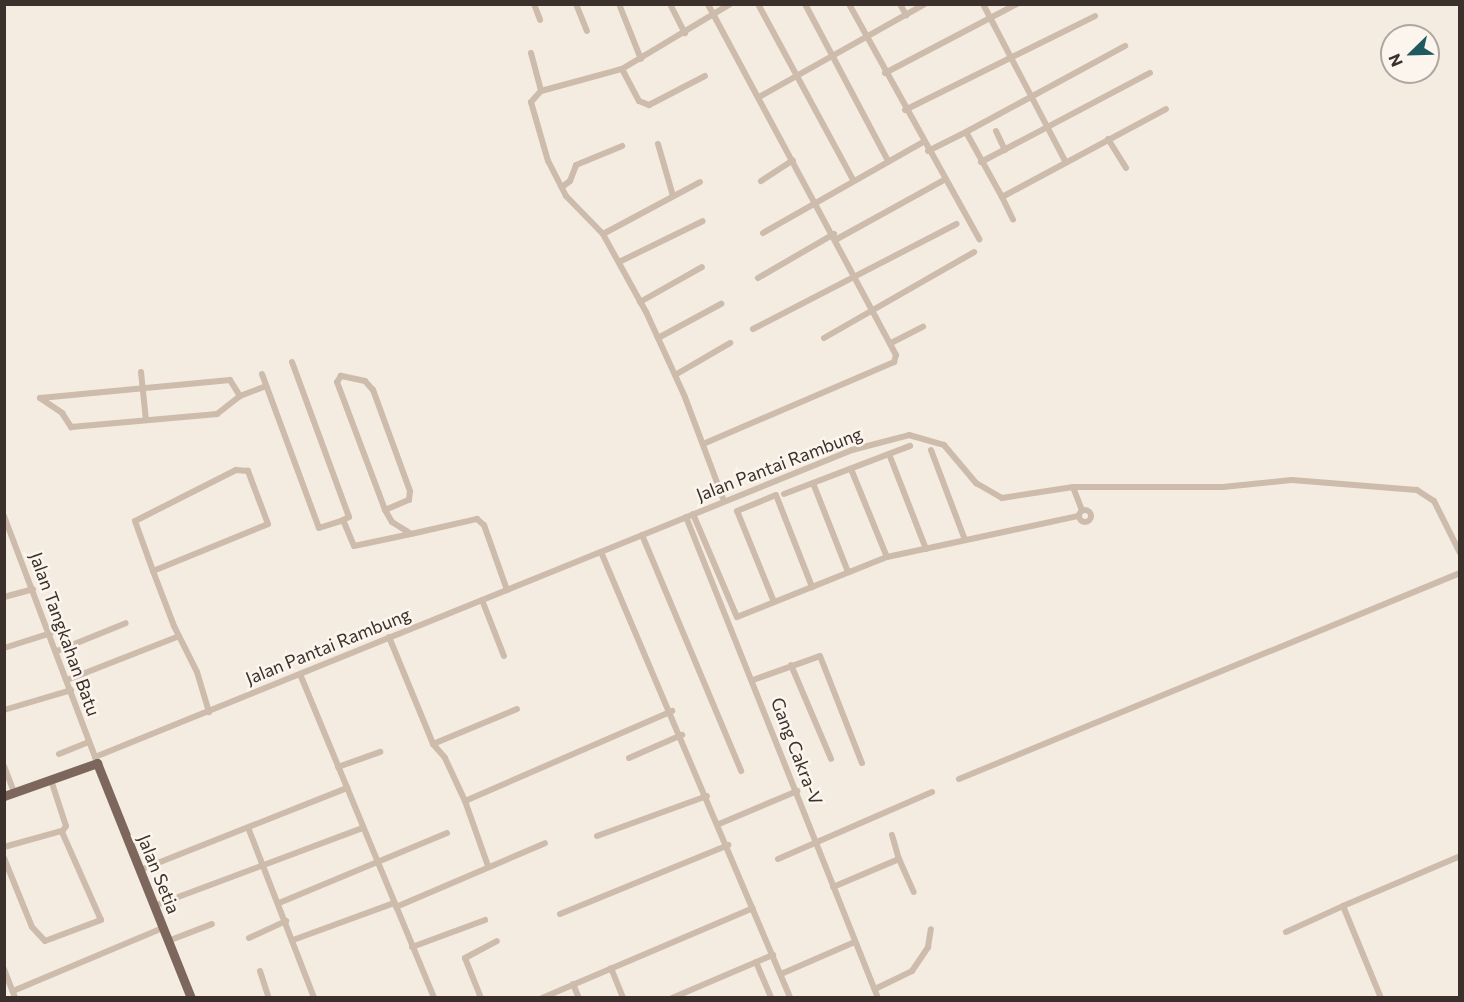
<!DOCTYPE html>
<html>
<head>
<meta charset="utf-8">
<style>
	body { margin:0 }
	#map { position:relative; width:1464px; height:1002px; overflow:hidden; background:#f4ebe1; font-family:Commissioner,sans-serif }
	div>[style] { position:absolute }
	.minor>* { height:6px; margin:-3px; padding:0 3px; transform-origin:3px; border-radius:3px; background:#cdbbac }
	.minor>.ring { margin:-3px; padding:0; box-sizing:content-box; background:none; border:6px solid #cdbbac; border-radius:50% }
	.primary>* { height:9px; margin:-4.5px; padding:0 4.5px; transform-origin:4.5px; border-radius:4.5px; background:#7d675c }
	span { translate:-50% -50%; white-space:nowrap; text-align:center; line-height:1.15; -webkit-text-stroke:5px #fbf5ee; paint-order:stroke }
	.street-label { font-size:18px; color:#3b302b }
	.frame { position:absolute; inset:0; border:6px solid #3b302b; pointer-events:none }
	.north { position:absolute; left:1380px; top:24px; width:60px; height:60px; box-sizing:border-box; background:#fbf5ee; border:2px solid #aea6a0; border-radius:50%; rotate:247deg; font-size:16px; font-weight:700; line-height:24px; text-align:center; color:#3b302b }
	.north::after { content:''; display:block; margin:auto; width:21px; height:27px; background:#1f5a5e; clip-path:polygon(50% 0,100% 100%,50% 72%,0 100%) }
</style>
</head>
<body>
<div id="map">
	<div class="minor">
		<div style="left:534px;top:4px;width:17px;rotate:69deg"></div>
		<div style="left:576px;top:4px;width:29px;rotate:68deg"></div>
		<div style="left:619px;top:4px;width:59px;rotate:68.2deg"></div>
		<div style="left:670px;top:4px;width:33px;rotate:63deg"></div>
		<div style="left:758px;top:4px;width:200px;rotate:61.6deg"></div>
		<div style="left:805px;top:4px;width:178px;rotate:62.1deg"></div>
		<div style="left:849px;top:4px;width:269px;rotate:61deg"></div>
		<div style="left:900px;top:4px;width:13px;rotate:61deg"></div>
		<div style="left:983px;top:4px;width:179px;rotate:62.4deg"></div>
		<div style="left:531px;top:53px;width:39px;rotate:75deg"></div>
		<div style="left:622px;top:69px;width:36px;rotate:62deg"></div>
		<div style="left:639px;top:101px;width:11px;rotate:22deg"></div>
		<div style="left:649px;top:105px;width:63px;rotate:-27.4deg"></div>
		<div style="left:885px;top:73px;width:149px;rotate:-27.6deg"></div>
		<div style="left:759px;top:97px;width:190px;rotate:-29.3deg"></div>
		<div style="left:905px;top:110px;width:212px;rotate:-26.3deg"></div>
		<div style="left:996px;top:131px;width:21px;rotate:65deg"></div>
		<div style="left:966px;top:132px;width:181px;rotate:-28.4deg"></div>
		<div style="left:1108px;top:139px;width:34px;rotate:58deg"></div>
		<div style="left:658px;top:144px;width:54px;rotate:73.9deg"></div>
		<div style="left:928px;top:151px;width:42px;rotate:-26.6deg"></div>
		<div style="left:966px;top:132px;width:74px;rotate:61deg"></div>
		<div style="left:1002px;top:197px;width:186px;rotate:-28.2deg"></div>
		<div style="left:981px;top:162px;width:191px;rotate:-27.8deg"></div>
		<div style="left:761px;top:181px;width:38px;rotate:-33deg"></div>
		<div style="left:562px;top:187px;width:10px;rotate:-37deg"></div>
		<div style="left:570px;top:181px;width:17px;rotate:-69deg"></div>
		<div style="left:576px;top:165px;width:50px;rotate:-22.4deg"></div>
		<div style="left:1002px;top:197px;width:25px;rotate:64deg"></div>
		<div style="left:763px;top:233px;width:184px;rotate:-29.6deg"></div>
		<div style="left:603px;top:234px;width:110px;rotate:-28.2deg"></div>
		<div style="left:837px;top:239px;width:122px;rotate:-28.9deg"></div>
		<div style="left:619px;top:262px;width:93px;rotate:-26deg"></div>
		<div style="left:758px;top:278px;width:88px;rotate:-30.1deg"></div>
		<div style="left:640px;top:302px;width:71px;rotate:-29.4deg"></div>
		<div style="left:753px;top:329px;width:229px;rotate:-27.3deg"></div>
		<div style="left:658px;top:338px;width:72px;rotate:-28.4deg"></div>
		<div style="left:824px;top:338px;width:173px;rotate:-29.8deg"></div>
		<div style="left:891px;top:343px;width:36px;rotate:-27deg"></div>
		<div style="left:292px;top:362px;width:165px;rotate:69.8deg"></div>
		<div style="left:349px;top:517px;width:7px;rotate:153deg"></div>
		<div style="left:343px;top:520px;width:28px;rotate:67deg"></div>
		<div style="left:354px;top:546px;width:58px;rotate:-11.9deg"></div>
		<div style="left:141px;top:372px;width:48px;rotate:84.1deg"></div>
		<div style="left:262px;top:374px;width:164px;rotate:69.7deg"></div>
		<div style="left:319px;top:528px;width:25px;rotate:-18deg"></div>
		<div style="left:675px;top:375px;width:64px;rotate:-30.2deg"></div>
		<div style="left:40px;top:398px;width:27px;rotate:34deg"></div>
		<div style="left:62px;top:413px;width:17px;rotate:57deg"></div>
		<div style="left:71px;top:427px;width:147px;rotate:-5.1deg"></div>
		<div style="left:217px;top:414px;width:29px;rotate:-38deg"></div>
		<div style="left:240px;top:396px;width:28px;rotate:-21deg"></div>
		<div style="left:40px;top:398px;width:191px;rotate:-5.4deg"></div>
		<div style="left:230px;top:380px;width:19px;rotate:58deg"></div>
		<div style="left:703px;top:444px;width:208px;rotate:-23.2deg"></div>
		<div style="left:894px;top:362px;width:7px;rotate:-74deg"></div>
		<div style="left:896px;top:355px;width:398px;rotate:-118.2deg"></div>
		<div style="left:931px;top:450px;width:96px;rotate:69.3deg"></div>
		<div style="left:889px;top:454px;width:102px;rotate:68.7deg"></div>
		<div style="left:851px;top:469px;width:95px;rotate:67.8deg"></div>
		<div style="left:813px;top:483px;width:96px;rotate:68.5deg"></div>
		<div style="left:1073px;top:487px;width:25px;rotate:69deg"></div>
		<div style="left:784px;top:494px;width:135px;rotate:-20.9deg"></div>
		<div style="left:724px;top:501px;width:111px;rotate:-110.6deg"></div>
		<div style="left:685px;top:397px;width:94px;rotate:-114.6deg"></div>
		<div style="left:646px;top:312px;width:89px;rotate:-118.9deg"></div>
		<div style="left:603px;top:234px;width:53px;rotate:-134.2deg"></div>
		<div style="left:566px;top:196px;width:39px;rotate:-117deg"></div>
		<div style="left:548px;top:161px;width:61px;rotate:-106.1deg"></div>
		<div style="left:531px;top:102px;width:15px;rotate:-48deg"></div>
		<div style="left:541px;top:91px;width:84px;rotate:-15.2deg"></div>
		<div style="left:622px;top:69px;width:126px;rotate:-31deg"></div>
		<div class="ring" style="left:1079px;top:510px;width:6px;height:6px"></div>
		<div style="left:385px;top:510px;width:26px;rotate:-23deg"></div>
		<div style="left:409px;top:500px;width:9px;rotate:-84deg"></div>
		<div style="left:410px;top:491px;width:108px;rotate:-110.1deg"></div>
		<div style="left:373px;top:390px;width:12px;rotate:-132deg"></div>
		<div style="left:365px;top:381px;width:25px;rotate:-168deg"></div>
		<div style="left:341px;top:376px;width:7px;rotate:124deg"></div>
		<div style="left:337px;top:382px;width:137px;rotate:69.4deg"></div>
		<div style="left:385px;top:510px;width:14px;rotate:60deg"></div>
		<div style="left:392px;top:522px;width:22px;rotate:32deg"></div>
		<div style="left:411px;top:534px;width:68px;rotate:-12.8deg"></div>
		<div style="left:477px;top:519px;width:9px;rotate:41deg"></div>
		<div style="left:484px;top:525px;width:69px;rotate:70.5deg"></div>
		<div style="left:693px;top:514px;width:112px;rotate:66.9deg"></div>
		<div style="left:737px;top:617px;width:162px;rotate:-21.8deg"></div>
		<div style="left:887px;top:557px;width:196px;rotate:-12.1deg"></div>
		<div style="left:4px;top:516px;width:261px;rotate:69.3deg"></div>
		<div style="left:686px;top:517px;width:518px;rotate:68.24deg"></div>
		<div style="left:642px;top:535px;width:256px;rotate:67.2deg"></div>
		<div style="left:601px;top:552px;width:484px;rotate:67deg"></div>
		<div style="left:153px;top:571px;width:124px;rotate:-22.2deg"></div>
		<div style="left:268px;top:524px;width:57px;rotate:-110.7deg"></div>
		<div style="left:248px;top:471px;width:12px;rotate:-175deg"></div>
		<div style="left:236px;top:470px;width:113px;rotate:153.2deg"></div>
		<div style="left:135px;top:521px;width:53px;rotate:70.2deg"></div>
		<div style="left:153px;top:571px;width:59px;rotate:69.1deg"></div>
		<div style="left:174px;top:626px;width:51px;rotate:63.4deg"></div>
		<div style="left:197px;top:672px;width:42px;rotate:73.3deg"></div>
		<div style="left:4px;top:597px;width:30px;rotate:-15deg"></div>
		<div style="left:482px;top:600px;width:60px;rotate:68.6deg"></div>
		<div style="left:774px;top:602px;width:98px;rotate:-112.1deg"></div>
		<div style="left:737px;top:511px;width:42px;rotate:-22.3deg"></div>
		<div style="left:776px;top:495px;width:99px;rotate:68.6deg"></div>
		<div style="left:389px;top:637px;width:116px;rotate:67.6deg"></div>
		<div style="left:433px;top:744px;width:18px;rotate:49deg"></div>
		<div style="left:445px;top:758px;width:47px;rotate:65.1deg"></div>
		<div style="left:465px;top:801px;width:69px;rotate:70.5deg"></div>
		<div style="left:4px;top:648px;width:49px;rotate:-17.7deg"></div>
		<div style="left:57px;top:651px;width:74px;rotate:-22.1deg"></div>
		<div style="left:791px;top:665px;width:102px;rotate:66.9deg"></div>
		<div style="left:300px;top:674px;width:351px;rotate:67.5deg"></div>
		<div style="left:67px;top:680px;width:120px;rotate:-21.4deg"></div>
		<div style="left:753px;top:680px;width:71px;rotate:-19.7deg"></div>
		<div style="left:820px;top:656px;width:115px;rotate:68.6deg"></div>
		<div style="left:4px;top:710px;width:70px;rotate:-16.6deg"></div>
		<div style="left:433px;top:744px;width:91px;rotate:-22.6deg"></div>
		<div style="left:59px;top:754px;width:32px;rotate:-22deg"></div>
		<div style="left:95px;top:757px;width:817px;rotate:-22.07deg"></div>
		<div style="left:852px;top:450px;width:59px;rotate:-14.7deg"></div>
		<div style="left:909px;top:435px;width:36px;rotate:16deg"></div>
		<div style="left:944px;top:445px;width:50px;rotate:49.9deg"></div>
		<div style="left:976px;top:483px;width:30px;rotate:30deg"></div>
		<div style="left:1002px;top:498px;width:72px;rotate:-8.8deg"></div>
		<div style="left:1073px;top:487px;width:150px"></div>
		<div style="left:1223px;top:487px;width:69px;rotate:-5.8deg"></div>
		<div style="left:1292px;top:480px;width:125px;rotate:4.6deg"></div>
		<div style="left:1417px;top:490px;width:20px;rotate:33deg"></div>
		<div style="left:1434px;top:501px;width:58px;rotate:63.4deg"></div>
		<div style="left:629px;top:758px;width:58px;rotate:-23.5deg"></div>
		<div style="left:4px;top:766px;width:28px;rotate:69deg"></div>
		<div style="left:338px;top:767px;width:45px;rotate:-19.7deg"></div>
		<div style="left:959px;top:779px;width:542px;rotate:-22.35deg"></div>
		<div style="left:465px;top:801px;width:226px;rotate:-23.5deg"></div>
		<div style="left:719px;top:824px;width:85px;rotate:-22.9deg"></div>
		<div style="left:249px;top:830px;width:180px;rotate:68.8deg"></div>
		<div style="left:892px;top:835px;width:25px;rotate:74deg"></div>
		<div style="left:597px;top:836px;width:117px;rotate:-20deg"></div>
		<div style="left:4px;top:847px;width:59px;rotate:-15.7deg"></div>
		<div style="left:4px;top:858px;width:74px;rotate:67.9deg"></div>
		<div style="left:32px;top:927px;width:19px;rotate:47deg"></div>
		<div style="left:45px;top:941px;width:60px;rotate:-20.6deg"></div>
		<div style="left:101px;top:920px;width:96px;rotate:-113.9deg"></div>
		<div style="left:62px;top:832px;width:7px;rotate:-56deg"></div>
		<div style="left:66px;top:826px;width:48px;rotate:-108.1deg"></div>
		<div style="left:778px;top:859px;width:168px;rotate:-23.5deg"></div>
		<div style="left:140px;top:870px;width:223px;rotate:-21.6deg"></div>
		<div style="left:833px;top:887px;width:72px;rotate:-23deg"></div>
		<div style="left:899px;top:859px;width:36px;rotate:66deg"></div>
		<div style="left:279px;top:903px;width:182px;rotate:-22.6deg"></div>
		<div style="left:154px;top:906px;width:223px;rotate:-20.5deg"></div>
		<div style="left:1343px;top:906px;width:127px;rotate:-23.1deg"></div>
		<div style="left:396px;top:907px;width:162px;rotate:-23.2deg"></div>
		<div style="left:560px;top:914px;width:182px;rotate:-22.3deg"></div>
		<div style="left:1286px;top:932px;width:63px;rotate:-24.5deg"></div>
		<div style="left:1343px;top:906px;width:100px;rotate:67.6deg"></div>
		<div style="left:249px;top:938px;width:41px;rotate:-24.7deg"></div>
		<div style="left:293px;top:940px;width:108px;rotate:-20.1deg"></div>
		<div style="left:168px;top:941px;width:47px;rotate:-21.1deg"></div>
		<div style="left:412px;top:947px;width:78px;rotate:-20.3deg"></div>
		<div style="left:756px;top:962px;width:39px;rotate:67deg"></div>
		<div style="left:611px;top:968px;width:32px;rotate:68deg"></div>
		<div style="left:4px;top:969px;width:31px;rotate:69deg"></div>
		<div style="left:260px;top:971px;width:28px;rotate:72deg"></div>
		<div style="left:781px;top:974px;width:81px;rotate:-23.4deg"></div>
		<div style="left:573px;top:984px;width:15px;rotate:67deg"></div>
		<div style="left:875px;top:989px;width:41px;rotate:-25.9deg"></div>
		<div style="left:912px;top:971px;width:29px;rotate:-56deg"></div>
		<div style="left:928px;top:947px;width:18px;rotate:-81deg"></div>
		<div style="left:13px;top:991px;width:163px;rotate:-22.8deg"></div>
		<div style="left:481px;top:998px;width:43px;rotate:-111.8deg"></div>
		<div style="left:465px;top:958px;width:36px;rotate:-28deg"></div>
		<div style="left:542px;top:998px;width:229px;rotate:-23.1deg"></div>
		<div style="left:672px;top:998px;width:110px;rotate:-23.1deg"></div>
	</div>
	<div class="primary">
		<div style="left:4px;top:796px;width:99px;rotate:-19.5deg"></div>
		<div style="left:97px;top:763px;width:253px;rotate:68.2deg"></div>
	</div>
	<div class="street-label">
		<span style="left:779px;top:464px;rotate:-21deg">Jalan Pantai Rambung</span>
		<span style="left:65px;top:634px;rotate:70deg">Jalan Tangkahan Batu</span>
		<span style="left:328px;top:646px;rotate:-22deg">Jalan Pantai Rambung</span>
		<span style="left:797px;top:751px;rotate:69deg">Gang Cakra-V</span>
		<span style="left:159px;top:874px;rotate:68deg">Jalan Setia</span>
	</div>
	<div class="frame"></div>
	<div class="north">N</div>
</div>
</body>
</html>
